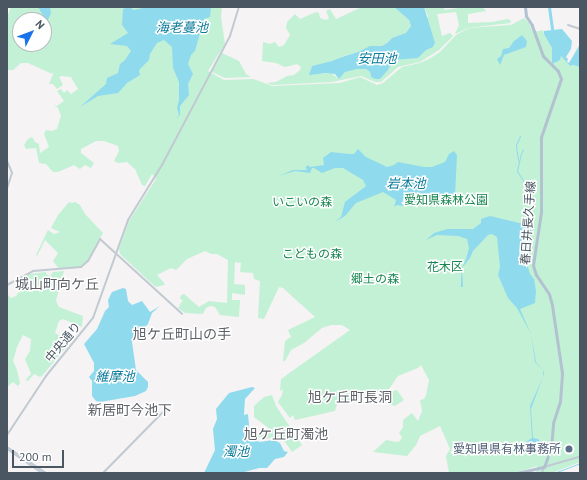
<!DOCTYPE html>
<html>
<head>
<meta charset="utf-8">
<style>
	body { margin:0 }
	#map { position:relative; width:587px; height:480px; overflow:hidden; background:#f5f3f3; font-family:"PT Sans","Noto Sans JP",sans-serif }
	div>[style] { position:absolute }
	.green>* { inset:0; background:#c3f1d5 }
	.water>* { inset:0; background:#90daee }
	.stream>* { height:1px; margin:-0.5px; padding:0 0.5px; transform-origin:0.5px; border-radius:0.5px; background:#90daee }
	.river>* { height:3px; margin:-1.5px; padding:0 1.5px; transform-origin:1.5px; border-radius:1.5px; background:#90daee }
	.tertiary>* { height:2px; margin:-1px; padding:0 1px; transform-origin:1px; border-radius:1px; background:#c1cad2 }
	.primary>* { height:3px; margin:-1.5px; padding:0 1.5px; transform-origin:1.5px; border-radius:1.5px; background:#b3c2d1 }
	.dots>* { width:11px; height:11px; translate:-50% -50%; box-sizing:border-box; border:2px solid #fff; border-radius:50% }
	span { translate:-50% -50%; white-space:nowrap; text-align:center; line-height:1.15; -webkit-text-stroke:3px #fff; paint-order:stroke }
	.park-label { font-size:12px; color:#17864f }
	.street-label { font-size:12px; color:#4a5661 }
	.service-label { font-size:12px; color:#4e5e75 }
	.right { translate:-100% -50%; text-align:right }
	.water-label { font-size:13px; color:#0c7c9b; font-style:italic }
	.quarter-label { font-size:14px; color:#5f6368 }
	.frame { position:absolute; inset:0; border:8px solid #4a5661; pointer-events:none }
	.north { position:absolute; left:12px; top:12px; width:40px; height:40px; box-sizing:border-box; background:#fff; border:1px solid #b7bbc0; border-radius:50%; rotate:48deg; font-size:11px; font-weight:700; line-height:16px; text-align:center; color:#4a5661 }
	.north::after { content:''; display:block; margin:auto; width:14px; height:18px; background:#1a73e8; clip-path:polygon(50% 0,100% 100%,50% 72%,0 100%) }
	.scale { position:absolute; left:12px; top:450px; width:52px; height:18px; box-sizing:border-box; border:2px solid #4a5661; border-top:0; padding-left:5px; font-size:12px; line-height:14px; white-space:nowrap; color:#4a5661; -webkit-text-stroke:3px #fff; paint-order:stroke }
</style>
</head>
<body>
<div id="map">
	<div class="green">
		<div style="clip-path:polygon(evenodd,11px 7px,222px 7px,221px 17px,225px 44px,208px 71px,224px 80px,253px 79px,272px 86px,340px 83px,360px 77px,377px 85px,383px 83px,402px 67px,420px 63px,429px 59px,440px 52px,456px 35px,469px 28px,511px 25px,524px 18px,529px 23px,533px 32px,543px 30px,544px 34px,552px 46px,554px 56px,552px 58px,561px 56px,570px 66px,573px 65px,580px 67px,580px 462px,552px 473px,536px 473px,537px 466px,515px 473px,449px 473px,446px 456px,450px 449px,440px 426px,420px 436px,416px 445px,407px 456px,373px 452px,386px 440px,397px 442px,400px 441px,402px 437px,399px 433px,403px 427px,403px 420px,412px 413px,418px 421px,422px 411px,420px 400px,424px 399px,426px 395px,429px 380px,421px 365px,418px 368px,398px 376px,389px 389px,390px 392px,397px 390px,404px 400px,395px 406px,376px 400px,370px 394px,360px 399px,358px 397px,345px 402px,338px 400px,335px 411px,295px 420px,293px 415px,290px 418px,278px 402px,282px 395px,283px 389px,280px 391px,281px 379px,350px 330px,342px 325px,331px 325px,322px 328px,304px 343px,291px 350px,285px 361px,283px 361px,285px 341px,291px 337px,288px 330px,315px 317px,283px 288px,279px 287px,264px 319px,258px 318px,260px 281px,254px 279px,253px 273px,240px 272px,241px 263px,235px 262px,234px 284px,245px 285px,245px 295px,232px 293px,232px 300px,240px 300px,239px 317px,220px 315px,215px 307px,210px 306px,206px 308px,203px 314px,185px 313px,178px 308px,183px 300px,180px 299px,181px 295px,184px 294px,199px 307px,209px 301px,227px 303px,228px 260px,217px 254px,211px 254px,205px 251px,187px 259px,176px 270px,171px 268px,157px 275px,165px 284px,164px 285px,156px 287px,149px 281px,120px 254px,119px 249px,129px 221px,156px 179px,152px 174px,145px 186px,142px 185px,135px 169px,127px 162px,118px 163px,114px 161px,119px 151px,118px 146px,104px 141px,96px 141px,81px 149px,81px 153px,94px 163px,91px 168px,85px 165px,80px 169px,74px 165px,58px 172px,53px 172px,46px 164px,39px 163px,36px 148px,26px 149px,24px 145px,28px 139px,32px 137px,35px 142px,39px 144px,40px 153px,49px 147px,44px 134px,46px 130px,52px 131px,57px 129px,61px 116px,58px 108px,54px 104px,57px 106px,64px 101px,57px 91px,61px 89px,64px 93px,67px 90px,71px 94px,78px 89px,71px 77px,62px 76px,59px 77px,63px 85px,57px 89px,53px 84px,49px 84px,54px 72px,52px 74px,28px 63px,21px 63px,13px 70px,7px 70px,7px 17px,11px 7px,20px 20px,44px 20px,44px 44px,20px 44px,20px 20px)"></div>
		<div style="clip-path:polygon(362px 7px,394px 7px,409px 20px,411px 26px,410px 30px,404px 35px,392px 38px,387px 43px,382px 46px,371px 46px,358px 52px,344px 56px,332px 62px,312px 66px,310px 74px,331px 73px,339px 79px,345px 72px,357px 68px,366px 69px,370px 72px,371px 77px,375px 79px,380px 79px,388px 70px,393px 60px,413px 58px,428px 16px,424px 7px,443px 7px,445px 10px,465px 7px,483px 7px,486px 11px,468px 14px,468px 23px,492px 22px,508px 19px,511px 21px,510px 23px,468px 28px,455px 34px,459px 25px,456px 12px,437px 14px,442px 36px,450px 33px,453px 36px,439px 50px,420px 62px,398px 67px,381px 82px,375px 82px,361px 76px,332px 82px,272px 85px,256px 79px,267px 83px,276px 82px,287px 76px,294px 75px,300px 70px,301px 67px,297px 64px,285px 67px,276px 63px,262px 61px,263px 42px,270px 44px,275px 42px,279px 47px,284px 45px,290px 35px,286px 28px,287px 22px,295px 14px,300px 19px,316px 12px,319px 13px,320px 18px,326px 20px,329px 18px,326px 11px,330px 9px,336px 19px)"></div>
		<div style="clip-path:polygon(222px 53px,239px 61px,246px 74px,251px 77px,225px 78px,212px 72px)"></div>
		<div style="clip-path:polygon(69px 202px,72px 203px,75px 202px,80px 205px,85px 214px,103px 233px,86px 263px,77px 268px,59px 269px,53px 261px,58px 253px,45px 240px,37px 256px,36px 255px,48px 230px,54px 234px,60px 232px,51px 228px,58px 215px)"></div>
		<div style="clip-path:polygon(64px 271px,56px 301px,59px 307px,83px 316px,82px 327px,63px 319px,59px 321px,55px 333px,70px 342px,42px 376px,40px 377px,34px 374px,28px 381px,26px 381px,27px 378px,31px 374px,25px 359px,30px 351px,31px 339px,23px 335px,17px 347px,13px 361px,17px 370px,20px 383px,18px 386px,13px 382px,7px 387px,7px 294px,11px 298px,16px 296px,19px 292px,27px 285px,25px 277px,29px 274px,46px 272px,47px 275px,50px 276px,53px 272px)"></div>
		<div style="clip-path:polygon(272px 395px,276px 406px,302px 445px,292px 452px,281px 436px,260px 440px,256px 435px,267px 434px,270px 429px,254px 417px,254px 406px,264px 397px)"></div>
	</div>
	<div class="water">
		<div style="clip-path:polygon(38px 7px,50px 7px,51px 13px,47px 22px)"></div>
		<div style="clip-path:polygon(129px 7px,134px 10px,147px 7px,211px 8px,210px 17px,204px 19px,195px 51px,191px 55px,188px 64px,193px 74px,188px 84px,189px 95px,180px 106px,180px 115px,175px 119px,175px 123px,175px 119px,179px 115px,177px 108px,179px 100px,179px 82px,173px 68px,172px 47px,164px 40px,157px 43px,150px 54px,149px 60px,139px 70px,140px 75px,127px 83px,118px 93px,98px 96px,80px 107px,106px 84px,107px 78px,118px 73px,120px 64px,125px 60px,131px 51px,127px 46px,110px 44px,128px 33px,122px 25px,123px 9px)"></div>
		<div style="clip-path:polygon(394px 7px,424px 7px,435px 43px,433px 47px,426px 50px,418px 58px,393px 60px,388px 70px,380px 79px,375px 79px,371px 77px,370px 72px,366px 69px,357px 69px,345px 72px,339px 79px,335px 74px,326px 73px,309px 75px,312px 66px,332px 61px,345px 56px,358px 52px,370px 46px,382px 46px,387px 43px,392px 38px,406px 33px,411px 26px,409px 20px)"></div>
		<div style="clip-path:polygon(562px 29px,572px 41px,571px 49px,566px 57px,568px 59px,567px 62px,569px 63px,580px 44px,580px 67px,573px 65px,570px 66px,561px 56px,560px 60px,552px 64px,552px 48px,544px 34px,544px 31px)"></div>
		<div style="clip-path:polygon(522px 35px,527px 41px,526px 47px,504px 55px,500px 65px,497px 59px,501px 56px,503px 49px,509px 48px,514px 41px)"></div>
		<div style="clip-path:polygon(358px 149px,366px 157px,387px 167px,394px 165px,398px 162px,424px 167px,432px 167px,445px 162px,449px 154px,454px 151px,457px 155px,455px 196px,450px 199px,440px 197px,432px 201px,409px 203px,403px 206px,397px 205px,394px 207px,396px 200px,383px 192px,356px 203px,345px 216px,335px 222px,341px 217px,345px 202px,366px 186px,363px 180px,343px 168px,335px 168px,322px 173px,314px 168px,312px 168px,310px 173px,295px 171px,279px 176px,293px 170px,307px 170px,307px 169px,305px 168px,308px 165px,310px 167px,324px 165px,323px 158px,331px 152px,349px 154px,354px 154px)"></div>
		<div style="clip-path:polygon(490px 216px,532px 226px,532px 233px,530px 236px,531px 250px,527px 264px,530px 274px,534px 279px,536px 291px,535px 303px,520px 309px,531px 334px,536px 362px,543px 370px,544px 373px,543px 377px,531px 409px,533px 438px,538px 439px,543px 445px,542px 447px,538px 446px,536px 451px,534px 446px,530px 445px,526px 442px,532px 438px,530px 406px,543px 377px,543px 370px,535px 362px,531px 334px,517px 308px,508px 298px,498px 275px,500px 267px,497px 237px,492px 234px,488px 235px,473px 251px,470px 258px,462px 268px,463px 287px,461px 287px,461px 277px,462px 268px,466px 259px,469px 248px,467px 239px,458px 236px,437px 235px,426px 240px,434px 233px,447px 229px,473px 229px,481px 223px,481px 219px)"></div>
		<div style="clip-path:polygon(123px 288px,126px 289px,128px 301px,132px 305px,142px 301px,150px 312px,160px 306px,152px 313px,148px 324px,132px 342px,136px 370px,148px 382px,148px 387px,146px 391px,135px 396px,100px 402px,96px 401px,92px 396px,92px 381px,89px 377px,94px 371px,94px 363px,84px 344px,97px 329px,105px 311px,109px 307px,108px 300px,112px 292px)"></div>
		<div style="clip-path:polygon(252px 387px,255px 388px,245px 399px,244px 415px,248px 414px,250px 435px,259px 442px,274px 440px,280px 443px,284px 451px,288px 452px,284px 457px,275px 459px,267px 468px,259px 468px,241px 473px,204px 473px,215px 450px,213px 429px,217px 419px,216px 409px,229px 393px)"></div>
	</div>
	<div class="stream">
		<div style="left:522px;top:152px;width:3px;rotate:-72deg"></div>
		<div style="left:521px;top:153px;width:18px;rotate:103deg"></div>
		<div style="left:517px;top:171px;width:17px;rotate:57deg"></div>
		<div style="left:518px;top:160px;width:15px;rotate:-98deg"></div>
		<div style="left:516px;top:145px;width:10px;rotate:-66deg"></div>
		<div style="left:554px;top:473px;width:28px;rotate:-21deg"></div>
	</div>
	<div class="river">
		<div style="left:549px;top:7px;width:22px;rotate:82deg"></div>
	</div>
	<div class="tertiary">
		<div style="left:568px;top:25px;width:13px;rotate:18deg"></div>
		<div style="left:7px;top:161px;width:13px;rotate:67deg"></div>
		<div style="left:12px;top:173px;width:16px;rotate:108deg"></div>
		<div style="left:7px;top:285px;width:30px;rotate:-28deg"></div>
		<div style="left:33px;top:271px;width:48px;rotate:-4.8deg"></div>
		<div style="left:81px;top:267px;width:9px;rotate:-41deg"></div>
		<div style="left:88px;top:261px;width:25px;rotate:-61deg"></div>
		<div style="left:100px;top:239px;width:111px;rotate:42.4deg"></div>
		<div style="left:7px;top:435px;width:71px;rotate:-56.5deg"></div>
		<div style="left:46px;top:376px;width:75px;rotate:-51deg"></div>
		<div style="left:93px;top:318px;width:104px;rotate:-70.3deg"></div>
		<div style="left:128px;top:220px;width:65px;rotate:-58.3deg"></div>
		<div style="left:162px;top:165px;width:146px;rotate:-62.2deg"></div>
		<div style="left:230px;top:36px;width:30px;rotate:-73deg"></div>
		<div style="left:7px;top:447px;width:47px;rotate:33.7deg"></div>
		<div style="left:7px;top:449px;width:42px;rotate:34.4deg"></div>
		<div style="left:103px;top:473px;width:88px;rotate:-45.5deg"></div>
		<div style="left:542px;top:473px;width:6px;rotate:-72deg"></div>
		<div style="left:544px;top:467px;width:37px;rotate:-16deg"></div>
	</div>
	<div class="primary">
		<div style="left:517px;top:473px;width:28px;rotate:-13deg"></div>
		<div style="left:544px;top:467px;width:20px;rotate:-70deg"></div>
		<div style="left:551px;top:448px;width:25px;rotate:-85deg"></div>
		<div style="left:553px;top:423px;width:22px;rotate:-72deg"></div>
		<div style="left:560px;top:402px;width:29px;rotate:-86deg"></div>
		<div style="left:562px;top:373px;width:69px;rotate:-98.4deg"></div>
		<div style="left:552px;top:305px;width:11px;rotate:-105deg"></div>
		<div style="left:549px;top:294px;width:23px;rotate:-124deg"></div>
		<div style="left:536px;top:275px;width:10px;rotate:-107deg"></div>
		<div style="left:533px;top:265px;width:54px;rotate:-81.4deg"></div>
		<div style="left:541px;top:212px;width:75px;rotate:-90deg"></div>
		<div style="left:541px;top:137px;width:61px;rotate:-71deg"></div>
		<div style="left:561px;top:79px;width:9px;rotate:-111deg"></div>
		<div style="left:558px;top:71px;width:21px;rotate:-135deg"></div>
		<div style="left:543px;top:56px;width:33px;rotate:-110deg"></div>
		<div style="left:532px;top:25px;width:11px;rotate:-124deg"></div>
		<div style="left:526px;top:16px;width:9px;rotate:-96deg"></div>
	</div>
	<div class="dots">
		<div style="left:569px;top:449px;background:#5c6f8a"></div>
	</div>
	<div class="park-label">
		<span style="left:446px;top:200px">愛知県森林公園</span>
		<span style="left:302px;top:202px">いこいの森</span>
		<span style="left:312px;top:254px">こどもの森</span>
		<span style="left:445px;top:267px">花木区</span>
		<span style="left:375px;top:279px">郷土の森</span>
	</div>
	<div class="street-label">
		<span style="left:528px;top:223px;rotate:-86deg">春日井長久手線</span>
		<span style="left:63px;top:342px;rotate:-50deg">中央通り</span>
	</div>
	<div class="service-label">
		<span class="right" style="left:561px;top:449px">愛知県県有林事務所</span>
	</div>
	<div class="water-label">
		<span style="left:182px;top:28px">海老蔓池</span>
		<span style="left:377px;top:59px">安田池</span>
		<span style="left:406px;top:184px">岩本池</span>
		<span style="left:115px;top:377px">維摩池</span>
		<span style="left:236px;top:452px">濁池</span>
	</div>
	<div class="quarter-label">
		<span style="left:57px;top:284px">城山町向ケ丘</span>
		<span style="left:182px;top:334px">旭ケ丘町山の手</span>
		<span style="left:350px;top:397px">旭ケ丘町長洞</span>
		<span style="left:130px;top:410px">新居町今池下</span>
		<span style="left:286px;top:434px">旭ケ丘町濁池</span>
	</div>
	<div class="frame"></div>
	<div class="north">N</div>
	<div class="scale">200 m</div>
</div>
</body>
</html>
